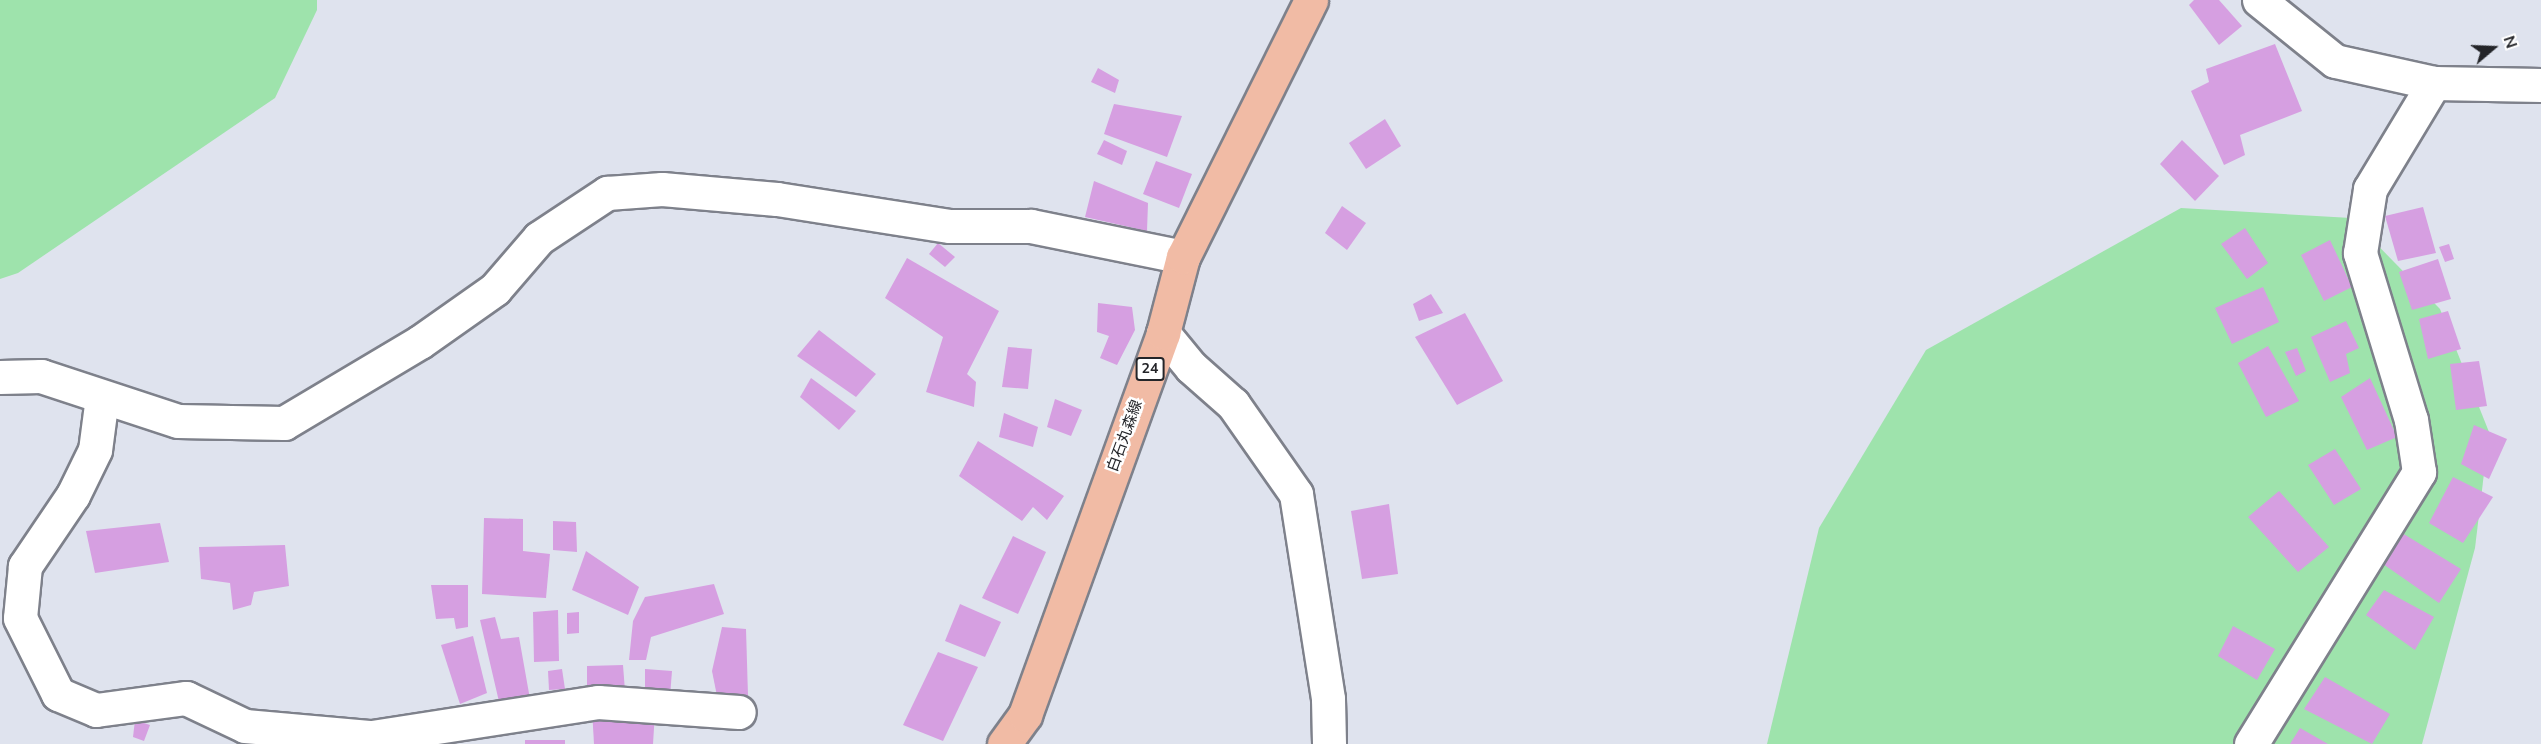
<!DOCTYPE html>
<html>
<head>
<meta charset="utf-8">
<style>
	body { margin:0 }
	#map { position:relative; width:2541px; height:744px; overflow:hidden; background:#dfe3ee; font-family:"Nunito Sans","Noto Sans JP",sans-serif }
	div>[style] { position:absolute }
	.green>* { inset:0; background:#9ee3ac }
	.building>* { inset:0; background:#d69fe1 }
	.roads { filter:drop-shadow(2px 0 #7e818b) drop-shadow(-2px 0 #7e818b) drop-shadow(0 2px #7e818b) drop-shadow(0 -2px #7e818b) }
	.minor>* { height:33px; margin:-16.5px; padding:0 16.5px; transform-origin:16.5px; border-radius:16.5px; background:#fff }
	.major>* { height:33px; margin:-16.5px; padding:0 16.5px; transform-origin:16.5px; border-radius:16.5px; background:#f1bba5 }
	span { translate:-50% -50%; white-space:nowrap; text-align:center; line-height:1.15; -webkit-text-stroke:5px #fff; paint-order:stroke }
	.shield-label span { padding:2px 4px; background:#fff; border:2px solid; border-radius:4px; -webkit-text-stroke-width:0 }
	.shield-label { font-size:14px; color:#242529; font-weight:700 }
	.street-label { font-size:15px; color:#242529 }
	.north { position:absolute; left:2463px; top:18px; width:60px; height:60px; -webkit-text-stroke:4px #fff; paint-order:stroke; rotate:71deg; font-size:16px; font-weight:700; line-height:24px; text-align:center; color:#242529 }
	.north::after { content:''; display:block; margin:auto; width:21px; height:27px; background:#242529; clip-path:polygon(50% 0,100% 100%,50% 72%,0 100%) }
</style>
</head>
<body>
<div id="map">
	<div class="green">
		<div style="clip-path:polygon(0 0,317px 0,317px 10px,275px 98px,18px 273px,0 279px)"></div>
		<div style="clip-path:polygon(2181px 208px,2351px 218px,2440px 309px,2489px 432px,2475px 548px,2422px 744px,1767px 744px,1819px 528px,1926px 350px)"></div>
	</div>
	<div class="building">
		<div style="clip-path:polygon(2194px 0,2219px 0,2242px 26px,2219px 45px,2189px 5px)"></div>
		<div style="clip-path:polygon(2275px 44px,2302px 111px,2240px 135px,2245px 155px,2224px 165px,2191px 91px,2209px 82px,2206px 69px)"></div>
		<div style="clip-path:polygon(1098px 68px,1119px 80px,1115px 93px,1091px 82px)"></div>
		<div style="clip-path:polygon(1114px 104px,1182px 116px,1167px 157px,1104px 134px)"></div>
		<div style="clip-path:polygon(1385px 119px,1401px 146px,1366px 169px,1349px 143px)"></div>
		<div style="clip-path:polygon(1104px 140px,1127px 151px,1122px 165px,1097px 154px)"></div>
		<div style="clip-path:polygon(2182px 140px,2219px 176px,2195px 201px,2160px 164px)"></div>
		<div style="clip-path:polygon(1156px 161px,1192px 174px,1179px 208px,1143px 194px)"></div>
		<div style="clip-path:polygon(1094px 181px,1148px 203px,1147px 231px,1085px 217px)"></div>
		<div style="clip-path:polygon(1342px 206px,1366px 223px,1347px 250px,1325px 233px)"></div>
		<div style="clip-path:polygon(2423px 207px,2436px 253px,2398px 261px,2385px 216px)"></div>
		<div style="clip-path:polygon(2245px 228px,2268px 263px,2247px 279px,2221px 244px)"></div>
		<div style="clip-path:polygon(2330px 240px,2352px 287px,2324px 301px,2301px 255px)"></div>
		<div style="clip-path:polygon(938px 243px,955px 257px,945px 267px,929px 254px)"></div>
		<div style="clip-path:polygon(2449px 244px,2454px 259px,2445px 262px,2439px 247px)"></div>
		<div style="clip-path:polygon(907px 258px,999px 311px,967px 374px,976px 382px,974px 407px,926px 392px,943px 337px,885px 298px)"></div>
		<div style="clip-path:polygon(2438px 259px,2451px 299px,2412px 310px,2399px 272px)"></div>
		<div style="clip-path:polygon(2263px 287px,2279px 322px,2232px 344px,2215px 308px)"></div>
		<div style="clip-path:polygon(1431px 294px,1443px 313px,1419px 321px,1413px 304px)"></div>
		<div style="clip-path:polygon(1098px 303px,1132px 307px,1135px 330px,1117px 365px,1100px 358px,1109px 336px,1097px 332px)"></div>
		<div style="clip-path:polygon(2448px 311px,2461px 349px,2428px 359px,2419px 319px)"></div>
		<div style="clip-path:polygon(1465px 313px,1503px 381px,1457px 405px,1415px 337px)"></div>
		<div style="clip-path:polygon(2346px 321px,2359px 348px,2346px 354px,2350px 373px,2330px 382px,2311px 337px)"></div>
		<div style="clip-path:polygon(819px 330px,876px 374px,856px 397px,797px 356px)"></div>
		<div style="clip-path:polygon(2268px 346px,2299px 401px,2266px 417px,2238px 363px)"></div>
		<div style="clip-path:polygon(1008px 347px,1032px 349px,1028px 389px,1002px 387px)"></div>
		<div style="clip-path:polygon(2297px 348px,2306px 371px,2296px 376px,2285px 352px)"></div>
		<div style="clip-path:polygon(2479px 361px,2487px 406px,2456px 410px,2450px 364px)"></div>
		<div style="clip-path:polygon(811px 378px,856px 411px,839px 430px,800px 397px)"></div>
		<div style="clip-path:polygon(2370px 378px,2397px 437px,2367px 450px,2341px 397px)"></div>
		<div style="clip-path:polygon(1055px 399px,1082px 410px,1071px 436px,1047px 427px)"></div>
		<div style="clip-path:polygon(1004px 413px,1038px 427px,1033px 447px,999px 437px)"></div>
		<div style="clip-path:polygon(2474px 425px,2507px 439px,2489px 479px,2461px 464px)"></div>
		<div style="clip-path:polygon(978px 441px,1064px 496px,1047px 520px,1033px 507px,1022px 521px,959px 476px)"></div>
		<div style="clip-path:polygon(2335px 449px,2361px 489px,2334px 505px,2308px 465px)"></div>
		<div style="clip-path:polygon(2453px 477px,2493px 497px,2463px 543px,2429px 523px)"></div>
		<div style="clip-path:polygon(2279px 491px,2329px 547px,2298px 572px,2248px 517px)"></div>
		<div style="clip-path:polygon(1389px 504px,1398px 574px,1362px 579px,1351px 511px)"></div>
		<div style="clip-path:polygon(484px 518px,523px 519px,523px 551px,550px 554px,546px 598px,482px 594px)"></div>
		<div style="clip-path:polygon(553px 521px,576px 522px,577px 552px,553px 550px)"></div>
		<div style="clip-path:polygon(160px 523px,169px 562px,95px 573px,86px 531px)"></div>
		<div style="clip-path:polygon(2402px 533px,2461px 569px,2439px 603px,2383px 564px)"></div>
		<div style="clip-path:polygon(1013px 536px,1046px 552px,1018px 614px,982px 598px)"></div>
		<div style="clip-path:polygon(285px 545px,289px 586px,254px 592px,251px 605px,233px 610px,230px 583px,201px 579px,199px 547px)"></div>
		<div style="clip-path:polygon(586px 551px,639px 587px,628px 615px,572px 590px)"></div>
		<div style="clip-path:polygon(714px 584px,724px 614px,651px 637px,646px 660px,629px 660px,633px 621px,645px 597px)"></div>
		<div style="clip-path:polygon(431px 585px,468px 585px,468px 627px,456px 629px,454px 618px,436px 619px)"></div>
		<div style="clip-path:polygon(2384px 590px,2434px 617px,2415px 650px,2366px 615px)"></div>
		<div style="clip-path:polygon(960px 604px,1001px 622px,985px 657px,945px 641px)"></div>
		<div style="clip-path:polygon(558px 610px,559px 661px,534px 662px,533px 612px)"></div>
		<div style="clip-path:polygon(579px 612px,579px 633px,567px 634px,567px 613px)"></div>
		<div style="clip-path:polygon(495px 617px,501px 639px,519px 637px,530px 699px,500px 706px,480px 620px)"></div>
		<div style="clip-path:polygon(2233px 626px,2275px 649px,2257px 680px,2218px 656px)"></div>
		<div style="clip-path:polygon(722px 627px,746px 629px,748px 696px,717px 696px,712px 671px)"></div>
		<div style="clip-path:polygon(473px 636px,487px 693px,460px 704px,441px 645px)"></div>
		<div style="clip-path:polygon(938px 652px,978px 667px,943px 741px,903px 725px)"></div>
		<div style="clip-path:polygon(623px 665px,625px 691px,587px 689px,587px 666px)"></div>
		<div style="clip-path:polygon(562px 669px,565px 689px,549px 690px,548px 671px)"></div>
		<div style="clip-path:polygon(645px 669px,672px 671px,670px 696px,645px 696px)"></div>
		<div style="clip-path:polygon(2325px 677px,2390px 714px,2372px 744px,2304px 709px)"></div>
		<div style="clip-path:polygon(592px 709px,655px 712px,653px 744px,594px 744px)"></div>
		<div style="clip-path:polygon(135px 720px,150px 725px,144px 741px,133px 737px)"></div>
		<div style="clip-path:polygon(2300px 728px,2328px 744px,2290px 744px)"></div>
		<div style="clip-path:polygon(525px 740px,565px 740px,565px 744px,525px 744px)"></div>
	</div>
	<div class="roads">
		<div class="minor">
			<div style="left:2259px;top:0;width:97px;rotate:38.8deg"></div>
			<div style="left:2335px;top:61px;width:101px;rotate:12.5deg"></div>
			<div style="left:2434px;top:83px;width:107px;rotate:1.1deg"></div>
			<div style="left:1163px;top:333px;width:44px;rotate:50.5deg"></div>
			<div style="left:1191px;top:367px;width:56px;rotate:41.4deg"></div>
			<div style="left:1233px;top:404px;width:110px;rotate:55deg"></div>
			<div style="left:1296px;top:494px;width:207px;rotate:81.1deg"></div>
			<div style="left:1328px;top:699px;width:45px;rotate:88.7deg"></div>
			<div style="left:0;top:377px;width:41px;rotate:-1.4deg"></div>
			<div style="left:41px;top:376px;width:144px;rotate:18.2deg"></div>
			<div style="left:178px;top:421px;width:106px;rotate:1.1deg"></div>
			<div style="left:284px;top:423px;width:158px;rotate:-30.8deg"></div>
			<div style="left:420px;top:342px;width:92px;rotate:-35.2deg"></div>
			<div style="left:495px;top:289px;width:67px;rotate:-49.2deg"></div>
			<div style="left:539px;top:238px;width:82px;rotate:-33.5deg"></div>
			<div style="left:607px;top:193px;width:55px;rotate:-4.2deg"></div>
			<div style="left:662px;top:189px;width:115px;rotate:5deg"></div>
			<div style="left:777px;top:199px;width:175px;rotate:8.9deg"></div>
			<div style="left:950px;top:226px;width:81px"></div>
			<div style="left:1031px;top:226px;width:155px;rotate:11.5deg"></div>
			<div style="left:102px;top:397px;width:53px;rotate:97.5deg"></div>
			<div style="left:95px;top:450px;width:50px;rotate:116.1deg"></div>
			<div style="left:73px;top:495px;width:86px;rotate:124.1deg"></div>
			<div style="left:25px;top:566px;width:52px;rotate:95.5deg"></div>
			<div style="left:20px;top:618px;width:85px;rotate:63.4deg"></div>
			<div style="left:58px;top:694px;width:41px;rotate:22.8deg"></div>
			<div style="left:96px;top:710px;width:91px;rotate:-7.6deg"></div>
			<div style="left:186px;top:698px;width:65px;rotate:25.4deg"></div>
			<div style="left:245px;top:726px;width:127px;rotate:5deg"></div>
			<div style="left:372px;top:737px;width:229px;rotate:-8.8deg"></div>
			<div style="left:598px;top:702px;width:141px;rotate:4.1deg"></div>
			<div style="left:2251px;top:744px;width:320px;rotate:-58.3deg"></div>
			<div style="left:2419px;top:472px;width:53px;rotate:-98.7deg"></div>
			<div style="left:2411px;top:420px;width:175px;rotate:-107deg"></div>
			<div style="left:2360px;top:253px;width:65px;rotate:-81.1deg"></div>
			<div style="left:2370px;top:189px;width:124px;rotate:-58.9deg"></div>
		</div>
		<div class="major">
			<div style="left:1004px;top:744px;width:36px;rotate:-54deg"></div>
			<div style="left:1025px;top:715px;width:406px;rotate:-70.1deg"></div>
			<div style="left:1163px;top:333px;width:79px;rotate:-75.3deg"></div>
			<div style="left:1183px;top:257px;width:287px;rotate:-63.5deg"></div>
		</div>
	</div>
	<div class="shield-label">
		<span style="left:1150px;top:369px">24</span>
	</div>
	<div class="street-label">
		<span style="left:1125px;top:436px;rotate:-70deg">白石丸森線</span>
	</div>
	<div class="north">N</div>
</div>
</body>
</html>
